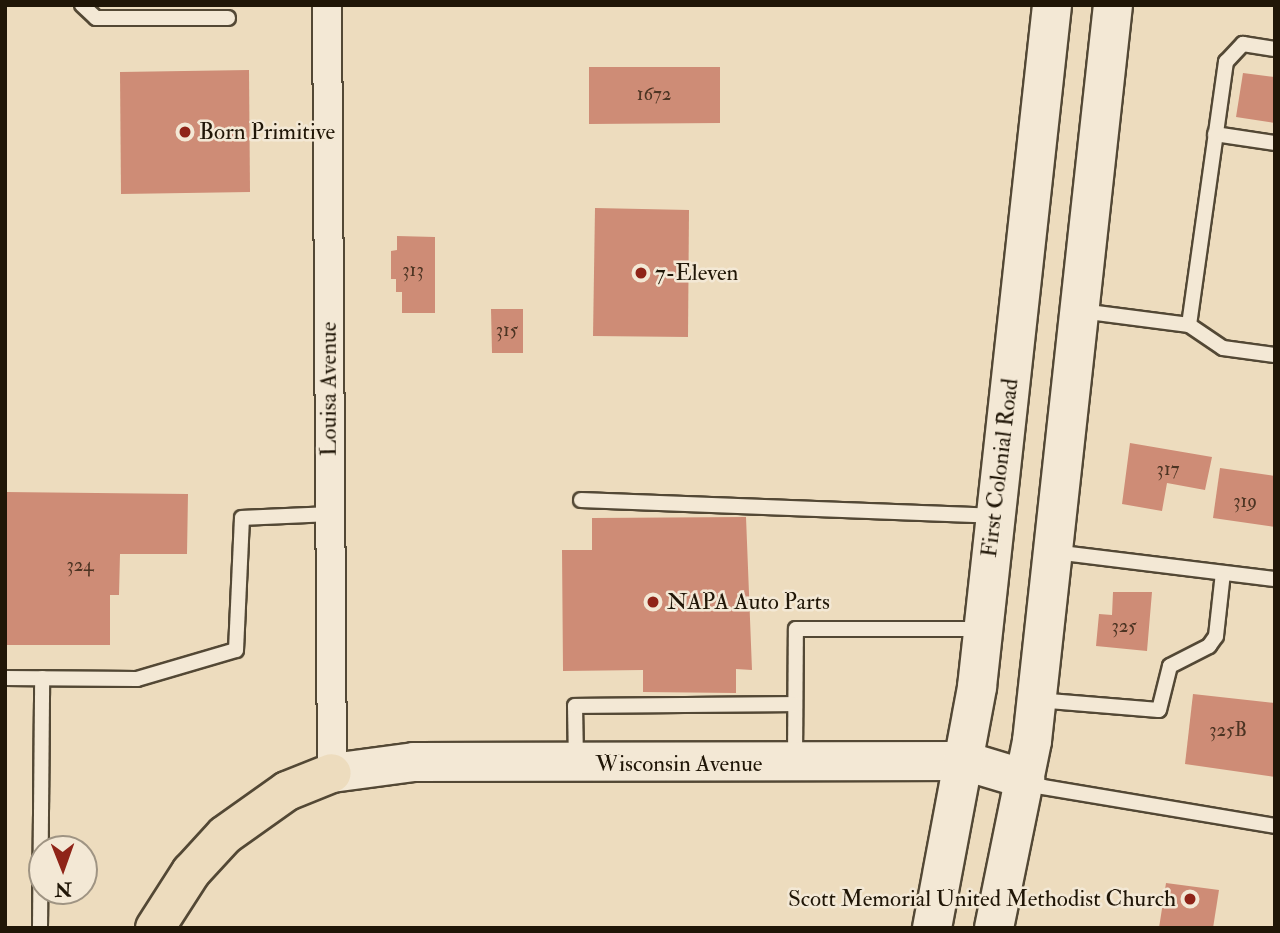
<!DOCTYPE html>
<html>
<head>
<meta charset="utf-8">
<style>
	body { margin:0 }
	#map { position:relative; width:1280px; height:933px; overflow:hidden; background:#eddcbe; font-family:"IM FELL Double Pica",serif }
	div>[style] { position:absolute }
	.building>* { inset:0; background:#ce8c76 }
	.roads { filter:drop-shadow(2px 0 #534835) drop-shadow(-2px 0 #534835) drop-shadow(0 2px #534835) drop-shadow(0 -2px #534835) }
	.service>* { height:14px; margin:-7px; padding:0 7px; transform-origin:7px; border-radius:7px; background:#f3e8d5 }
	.minor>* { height:28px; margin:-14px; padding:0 14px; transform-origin:14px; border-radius:14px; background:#f3e8d5 }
	.secondary>* { height:38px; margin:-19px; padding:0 19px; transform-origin:19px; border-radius:19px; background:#f3e8d5 }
	.motorway>* { height:38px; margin:-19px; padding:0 19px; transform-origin:19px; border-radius:19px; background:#eddcbe }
	.dots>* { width:19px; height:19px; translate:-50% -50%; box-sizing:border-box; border:4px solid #f3e8d5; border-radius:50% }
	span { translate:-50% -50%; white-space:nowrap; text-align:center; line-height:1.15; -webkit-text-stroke:5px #f3e8d5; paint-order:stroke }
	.number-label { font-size:19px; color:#4c3423 }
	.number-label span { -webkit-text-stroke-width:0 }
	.poi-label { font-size:23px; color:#201607 }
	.left { translate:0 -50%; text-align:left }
	.right { translate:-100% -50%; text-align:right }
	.street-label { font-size:23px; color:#201607 }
	.frame { position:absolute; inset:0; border:7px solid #201607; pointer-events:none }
	.north { position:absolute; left:28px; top:835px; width:70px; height:70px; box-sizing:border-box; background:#f3e8d5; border:2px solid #9f9483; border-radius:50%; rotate:179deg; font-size:19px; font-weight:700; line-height:28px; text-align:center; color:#201607 }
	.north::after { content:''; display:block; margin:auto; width:24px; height:32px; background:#8f2418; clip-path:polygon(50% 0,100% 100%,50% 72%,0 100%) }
</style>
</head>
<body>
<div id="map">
	<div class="building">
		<div style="clip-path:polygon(589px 67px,720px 67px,720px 123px,589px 124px)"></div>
		<div style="clip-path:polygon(249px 70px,250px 192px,121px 194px,120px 72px)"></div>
		<div style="clip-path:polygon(1243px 73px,1275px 77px,1275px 123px,1236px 117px)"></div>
		<div style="clip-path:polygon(595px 208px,689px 210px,688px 337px,593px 336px)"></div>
		<div style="clip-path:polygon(397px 236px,435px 237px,435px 313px,402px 313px,402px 292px,396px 292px,396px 279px,391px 279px,391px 251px,397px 250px)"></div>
		<div style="clip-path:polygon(491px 309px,523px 309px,523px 353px,492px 353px)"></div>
		<div style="clip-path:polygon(1130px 443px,1212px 457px,1205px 490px,1167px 483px,1162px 511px,1122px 504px)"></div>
		<div style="clip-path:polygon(1220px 468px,1275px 476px,1275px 527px,1213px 518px)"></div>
		<div style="clip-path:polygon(5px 492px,188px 494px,187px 554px,120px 554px,119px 595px,110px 595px,110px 645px,5px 645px)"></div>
		<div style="clip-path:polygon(746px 517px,752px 670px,736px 669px,736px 693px,643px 692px,643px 670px,563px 671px,562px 550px,592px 550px,592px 518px)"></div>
		<div style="clip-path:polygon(1113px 592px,1152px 592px,1147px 651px,1096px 646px,1099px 614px,1112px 615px)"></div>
		<div style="clip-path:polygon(1193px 694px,1275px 703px,1275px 777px,1185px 764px)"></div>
		<div style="clip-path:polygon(1166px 883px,1219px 890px,1213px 928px,1159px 928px)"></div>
	</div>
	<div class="roads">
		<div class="service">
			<div style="left:82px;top:5px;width:19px;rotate:43deg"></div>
			<div style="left:96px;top:18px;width:132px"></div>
			<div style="left:1215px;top:134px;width:61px;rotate:8.5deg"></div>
			<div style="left:1081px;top:311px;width:109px;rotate:7.4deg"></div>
			<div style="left:1189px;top:325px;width:41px;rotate:34.1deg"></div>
			<div style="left:1223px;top:348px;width:52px;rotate:7.7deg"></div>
			<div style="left:1189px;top:325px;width:266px;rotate:-82deg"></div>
			<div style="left:1226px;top:62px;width:25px;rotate:-47deg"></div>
			<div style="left:1243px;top:44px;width:32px;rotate:9deg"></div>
			<div style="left:581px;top:500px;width:412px;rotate:2.2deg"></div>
			<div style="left:1054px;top:552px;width:223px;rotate:7deg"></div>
			<div style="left:5px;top:678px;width:132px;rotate:0.4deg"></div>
			<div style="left:137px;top:679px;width:103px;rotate:-16.3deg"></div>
			<div style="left:236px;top:650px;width:132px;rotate:-87.4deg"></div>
			<div style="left:242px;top:518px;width:88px;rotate:-2.6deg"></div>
			<div style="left:1037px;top:700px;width:122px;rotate:4.7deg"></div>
			<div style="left:1159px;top:710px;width:45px;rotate:-76deg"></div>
			<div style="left:1170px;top:666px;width:44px;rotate:-27.1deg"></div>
			<div style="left:1209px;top:646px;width:12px;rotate:-55deg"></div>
			<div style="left:1216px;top:636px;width:63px;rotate:-83.7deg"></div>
			<div style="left:795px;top:759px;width:130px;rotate:-89.6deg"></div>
			<div style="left:796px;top:629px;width:185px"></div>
			<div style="left:576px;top:762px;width:56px;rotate:-91deg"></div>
			<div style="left:575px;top:706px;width:220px;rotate:-0.5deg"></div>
			<div style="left:1026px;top:779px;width:19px;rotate:25deg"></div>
			<div style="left:1043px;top:787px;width:235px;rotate:9.5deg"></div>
			<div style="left:40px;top:928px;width:250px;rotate:-89.5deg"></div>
		</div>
		<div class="minor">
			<div style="left:327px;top:5px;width:768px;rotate:89.63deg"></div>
		</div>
		<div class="secondary">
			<div style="left:332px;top:773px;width:83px;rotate:-7.6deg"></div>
			<div style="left:414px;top:762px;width:551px;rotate:-0.1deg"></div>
			<div style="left:965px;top:761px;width:63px;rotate:16.7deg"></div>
			<div style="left:932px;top:928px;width:245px;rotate:-79.4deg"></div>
			<div style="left:977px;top:687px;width:686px;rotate:-83.72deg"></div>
			<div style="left:994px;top:928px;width:191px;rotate:-78.5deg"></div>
			<div style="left:1032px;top:741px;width:740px;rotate:-83.72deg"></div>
		</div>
		<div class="motorway">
			<div style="left:155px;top:928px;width:67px;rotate:-57.3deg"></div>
			<div style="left:191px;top:872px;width:50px;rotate:-47.4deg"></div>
			<div style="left:225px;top:835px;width:76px;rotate:-35.4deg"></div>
			<div style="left:287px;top:791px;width:48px;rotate:-21.8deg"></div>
		</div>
	</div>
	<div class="dots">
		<div style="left:185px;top:132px;background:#8f2418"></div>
		<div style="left:641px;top:273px;background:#8f2418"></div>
		<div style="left:653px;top:602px;background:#8f2418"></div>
		<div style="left:1190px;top:899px;background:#8f2418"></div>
	</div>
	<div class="number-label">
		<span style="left:654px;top:95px">1672</span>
		<span style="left:413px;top:271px">313</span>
		<span style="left:507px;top:331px">315</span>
		<span style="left:1168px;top:470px">317</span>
		<span style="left:1245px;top:502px">319</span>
		<span style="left:80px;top:566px">324</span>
		<span style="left:1124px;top:627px">325</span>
		<span style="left:1228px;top:731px">325B</span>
	</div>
	<div class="poi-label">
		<span class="left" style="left:199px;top:132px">Born Primitive</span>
		<span class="left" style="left:655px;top:273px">7-Eleven</span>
		<span class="left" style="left:667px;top:602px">NAPA Auto Parts</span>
		<span class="right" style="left:1176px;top:899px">Scott Memorial United Methodist Church</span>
	</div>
	<div class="street-label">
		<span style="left:329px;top:389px;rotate:-90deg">Louisa Avenue</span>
		<span style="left:1000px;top:468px;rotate:-83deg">First Colonial Road</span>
		<span style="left:679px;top:764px">Wisconsin Avenue</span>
	</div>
	<div class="frame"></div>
	<div class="north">N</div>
</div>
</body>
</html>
